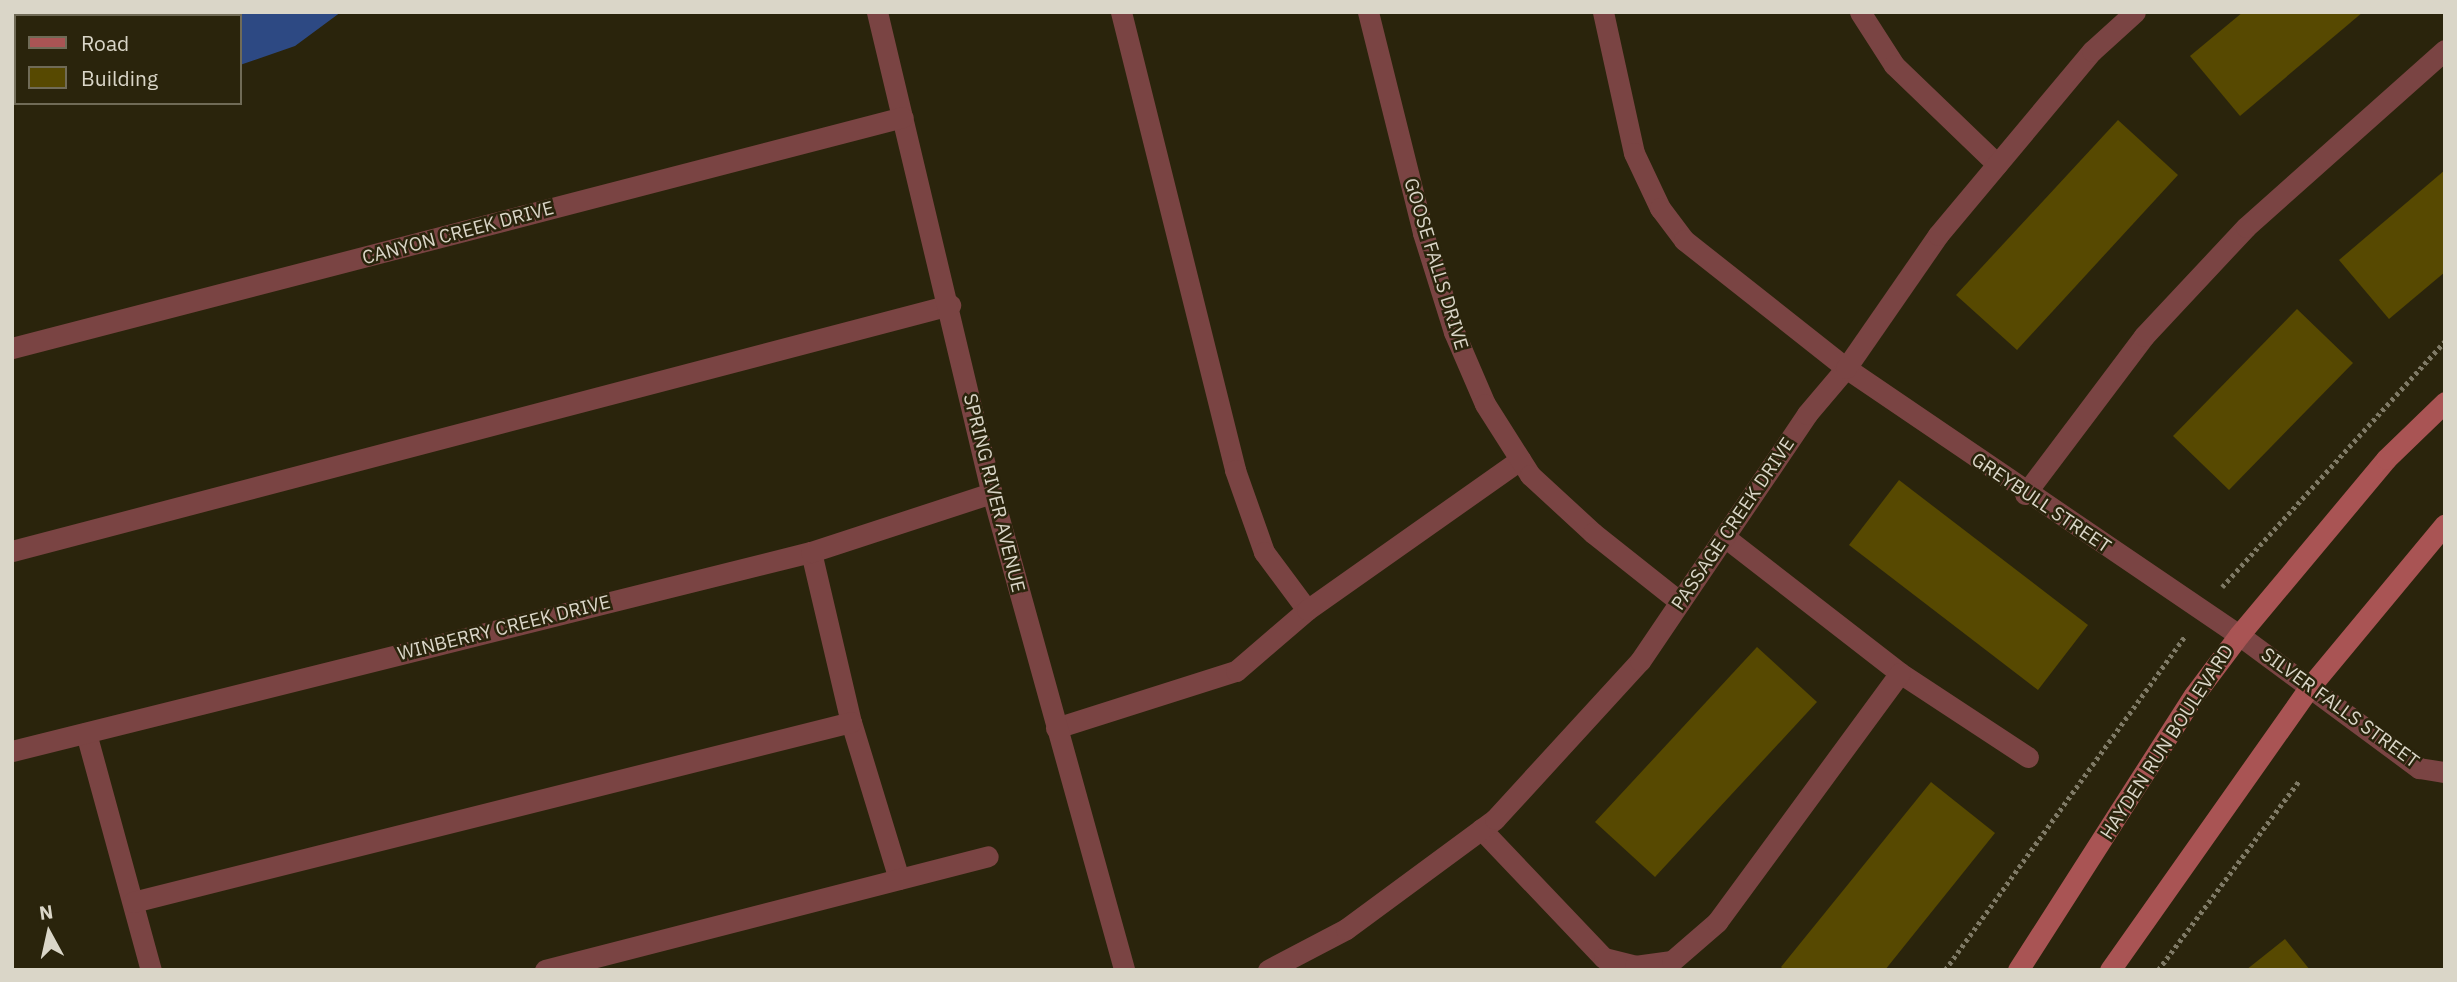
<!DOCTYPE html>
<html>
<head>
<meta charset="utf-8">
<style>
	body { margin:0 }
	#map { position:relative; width:2457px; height:982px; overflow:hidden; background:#2a240c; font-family:"IBM Plex Sans",sans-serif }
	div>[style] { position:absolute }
	.water>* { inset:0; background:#2d4983 }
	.building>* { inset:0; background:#574901 }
	.path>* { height:4.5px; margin-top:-2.25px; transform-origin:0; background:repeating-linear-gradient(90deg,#7f7a66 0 3.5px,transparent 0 7px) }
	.lane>* { height:21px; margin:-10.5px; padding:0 10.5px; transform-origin:10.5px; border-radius:10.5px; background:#7a4443 }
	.street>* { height:21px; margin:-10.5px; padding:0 10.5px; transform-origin:10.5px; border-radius:10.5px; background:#7a4443 }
	.secondary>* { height:21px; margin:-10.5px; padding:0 10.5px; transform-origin:10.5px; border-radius:10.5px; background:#a95454 }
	span { translate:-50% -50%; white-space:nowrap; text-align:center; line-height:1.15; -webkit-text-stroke:5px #2a240c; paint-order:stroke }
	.street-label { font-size:19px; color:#dad6c8 }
	.frame { position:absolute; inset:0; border:14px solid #dad6c8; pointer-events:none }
	.legend { position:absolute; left:14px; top:14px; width:228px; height:91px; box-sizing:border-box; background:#2a240c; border:2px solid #706b57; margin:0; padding:9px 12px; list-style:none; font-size:21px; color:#dad6c8 }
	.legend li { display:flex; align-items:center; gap:14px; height:35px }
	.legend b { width:35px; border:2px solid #706b57 }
	.north { position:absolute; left:14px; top:898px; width:70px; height:70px; -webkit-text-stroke:5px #2a240c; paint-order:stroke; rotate:352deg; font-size:19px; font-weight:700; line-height:28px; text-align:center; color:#dad6c8 }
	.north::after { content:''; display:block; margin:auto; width:24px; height:32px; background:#dad6c8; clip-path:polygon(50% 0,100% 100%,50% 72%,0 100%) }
</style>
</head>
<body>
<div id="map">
	<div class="water">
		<div style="clip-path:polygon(161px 12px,341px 12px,295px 46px,240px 65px,240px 16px)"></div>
	</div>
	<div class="building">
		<div style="clip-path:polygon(2243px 12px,2363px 12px,2240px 116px,2190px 56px)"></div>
		<div style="clip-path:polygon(2118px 120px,2178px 175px,2017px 350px,1956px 295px)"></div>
		<div style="clip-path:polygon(2445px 170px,2445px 272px,2389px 319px,2339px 260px)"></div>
		<div style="clip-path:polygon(2297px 309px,2353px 363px,2229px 490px,2173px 436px)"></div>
		<div style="clip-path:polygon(1899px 480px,2088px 625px,2038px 690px,1849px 545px)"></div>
		<div style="clip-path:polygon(1757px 647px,1817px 702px,1655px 877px,1595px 822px)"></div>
		<div style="clip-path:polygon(1931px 782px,1995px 833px,1885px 970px,1784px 970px,1781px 967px)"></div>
		<div style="clip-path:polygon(2285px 939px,2310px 970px,2246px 970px)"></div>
	</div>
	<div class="path">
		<div style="left:2222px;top:587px;width:332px;rotate:-47.8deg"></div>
		<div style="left:1945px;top:970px;width:411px;rotate:-54.3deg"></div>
		<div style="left:2158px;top:970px;width:236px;rotate:-53.3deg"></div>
	</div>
	<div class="lane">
		<div style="left:1121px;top:12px;width:472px;rotate:76deg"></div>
		<div style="left:1235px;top:470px;width:87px;rotate:70.5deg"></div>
		<div style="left:1264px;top:552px;width:72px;rotate:53.4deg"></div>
		<div style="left:1603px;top:12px;width:144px;rotate:77.6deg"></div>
		<div style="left:1634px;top:153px;width:61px;rotate:64.7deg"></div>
		<div style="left:1660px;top:208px;width:40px;rotate:53deg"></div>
		<div style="left:1684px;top:240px;width:206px;rotate:38.3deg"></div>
		<div style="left:2025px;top:494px;width:198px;rotate:-53deg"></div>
		<div style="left:2144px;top:336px;width:149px;rotate:-46.9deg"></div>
		<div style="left:2246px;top:227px;width:266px;rotate:-41.7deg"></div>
		<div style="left:1726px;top:538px;width:220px;rotate:37.8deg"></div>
		<div style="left:1900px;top:673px;width:153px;rotate:33.3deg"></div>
		<div style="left:12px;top:551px;width:970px;rotate:-14.7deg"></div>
		<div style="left:811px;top:552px;width:175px;rotate:76.8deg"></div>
		<div style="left:851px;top:722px;width:164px;rotate:73deg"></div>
		<div style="left:1056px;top:728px;width:189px;rotate:-17.6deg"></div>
		<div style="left:1236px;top:671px;width:94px;rotate:-40.7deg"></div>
		<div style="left:1307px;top:610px;width:261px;rotate:-35.2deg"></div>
		<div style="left:86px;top:733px;width:246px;rotate:74.7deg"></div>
		<div style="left:1481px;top:829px;width:178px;rotate:46.4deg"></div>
		<div style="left:1604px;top:958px;width:32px;rotate:14deg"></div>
		<div style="left:1635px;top:966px;width:37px;rotate:-8deg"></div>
		<div style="left:1672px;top:961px;width:60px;rotate:-40.9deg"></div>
		<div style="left:1717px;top:922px;width:309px;rotate:-53.7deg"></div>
		<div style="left:133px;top:902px;width:740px;rotate:-14.07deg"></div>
		<div style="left:545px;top:970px;width:457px;rotate:-14.4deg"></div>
	</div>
	<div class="street">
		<div style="left:877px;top:12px;width:495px;rotate:76.6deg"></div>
		<div style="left:992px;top:493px;width:495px;rotate:74.5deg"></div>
		<div style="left:1368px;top:12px;width:228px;rotate:76deg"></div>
		<div style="left:1423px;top:233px;width:104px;rotate:72.6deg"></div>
		<div style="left:1454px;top:332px;width:78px;rotate:66.7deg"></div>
		<div style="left:1485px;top:404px;width:84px;rotate:57.6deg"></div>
		<div style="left:1530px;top:475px;width:86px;rotate:42.6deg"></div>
		<div style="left:1593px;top:533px;width:111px;rotate:38.4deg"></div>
		<div style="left:1860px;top:12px;width:63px;rotate:57.3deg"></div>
		<div style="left:1894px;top:65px;width:143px;rotate:43.9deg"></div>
		<div style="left:12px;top:348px;width:920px;rotate:-14.53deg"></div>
		<div style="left:1846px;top:368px;width:475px;rotate:34.2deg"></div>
		<div style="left:2239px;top:635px;width:224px;rotate:36.5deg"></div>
		<div style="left:2419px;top:768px;width:26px;rotate:9deg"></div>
		<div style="left:12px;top:751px;width:823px;rotate:-13.99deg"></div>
		<div style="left:811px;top:552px;width:190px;rotate:-18.1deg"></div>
		<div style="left:1268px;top:970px;width:88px;rotate:-27.7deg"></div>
		<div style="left:1346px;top:929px;width:185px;rotate:-36.4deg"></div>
		<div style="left:1495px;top:819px;width:214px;rotate:-47.5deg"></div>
		<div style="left:1640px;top:661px;width:298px;rotate:-55.9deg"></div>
		<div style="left:1807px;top:414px;width:60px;rotate:-49.7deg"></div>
		<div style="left:1846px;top:368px;width:162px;rotate:-55.3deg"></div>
		<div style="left:1938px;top:235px;width:240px;rotate:-50.1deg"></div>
		<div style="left:2092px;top:51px;width:58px;rotate:-42.2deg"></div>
	</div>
	<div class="secondary">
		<div style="left:2018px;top:970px;width:326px;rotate:-57.4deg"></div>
		<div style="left:2194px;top:695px;width:75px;rotate:-53.1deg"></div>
		<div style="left:2239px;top:635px;width:229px;rotate:-50.1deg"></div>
		<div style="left:2386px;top:459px;width:82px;rotate:-44deg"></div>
		<div style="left:2110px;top:970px;width:344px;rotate:-54.8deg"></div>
		<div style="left:2308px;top:689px;width:214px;rotate:-50.3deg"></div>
	</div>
	<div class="street-label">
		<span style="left:458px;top:233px;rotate:-15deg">CANYON CREEK DRIVE</span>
		<span style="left:1436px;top:264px;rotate:73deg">GOOSE FALLS DRIVE</span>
		<span style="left:994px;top:493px;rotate:76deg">SPRING RIVER AVENUE</span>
		<span style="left:2041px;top:503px;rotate:34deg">GREYBULL STREET</span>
		<span style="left:1733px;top:524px;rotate:-56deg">PASSAGE CREEK DRIVE</span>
		<span style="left:504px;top:628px;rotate:-14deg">WINBERRY CREEK DRIVE</span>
		<span style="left:2340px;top:708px;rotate:36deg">SILVER FALLS STREET</span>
		<span style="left:2167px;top:742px;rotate:-57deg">HAYDEN RUN BOULEVARD</span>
	</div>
	<div class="frame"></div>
	<ul class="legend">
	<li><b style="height:9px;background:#a95454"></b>Road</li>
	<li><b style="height:19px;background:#574901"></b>Building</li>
	</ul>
	<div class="north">N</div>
</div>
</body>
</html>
